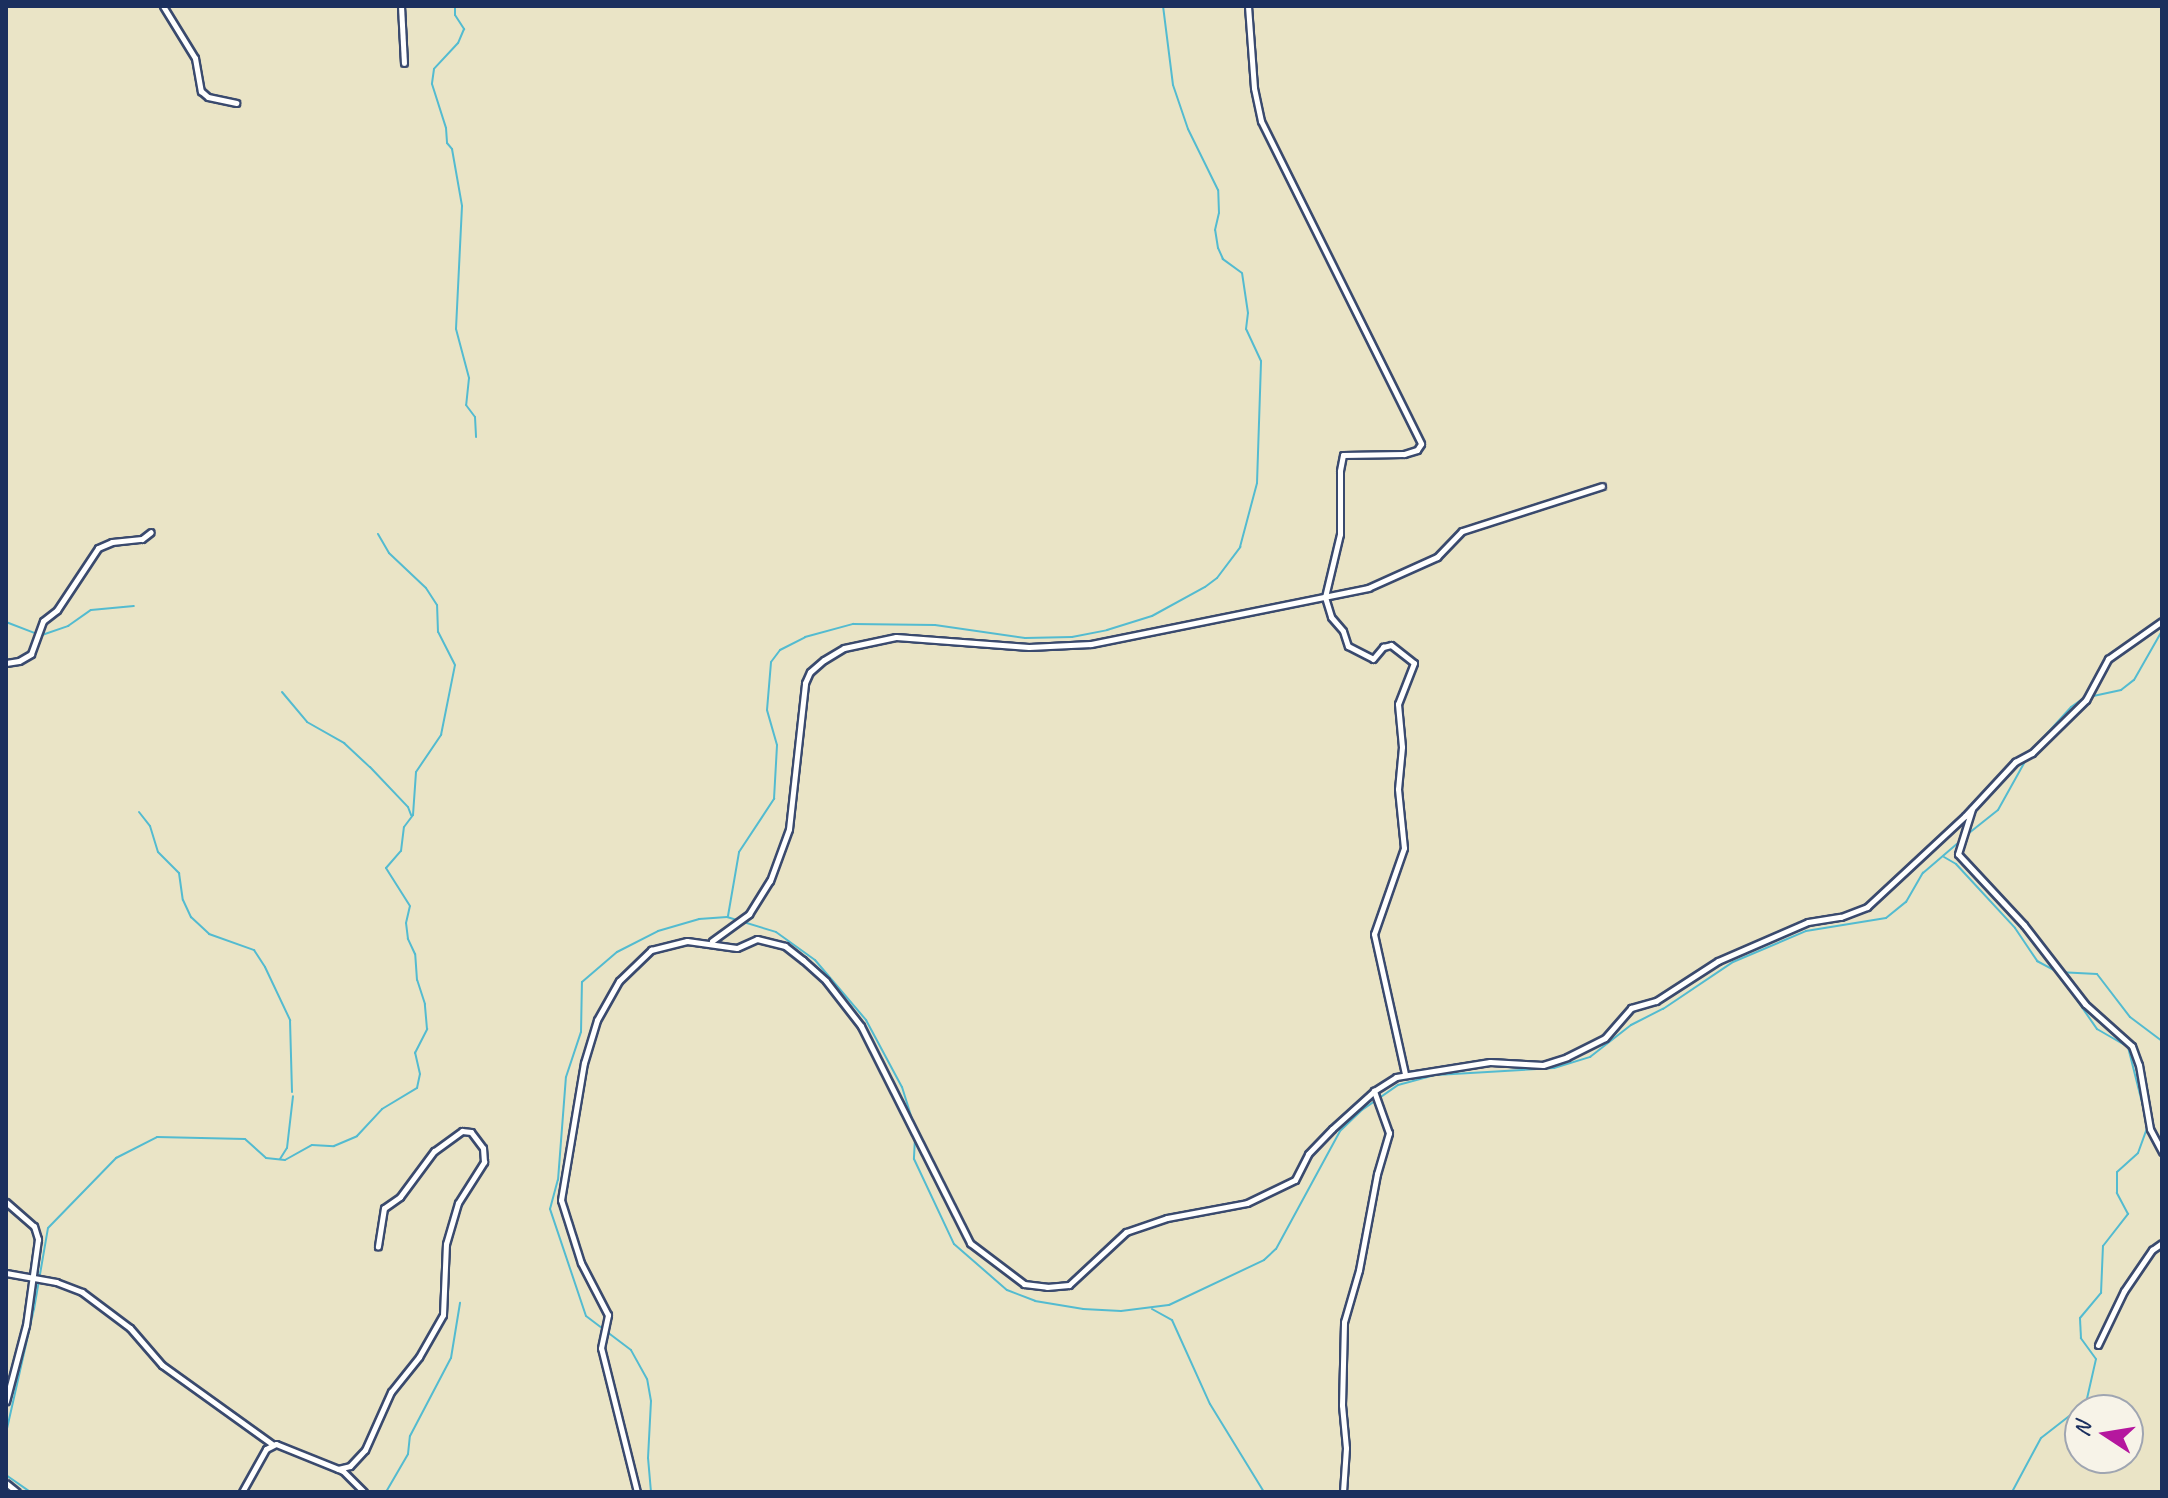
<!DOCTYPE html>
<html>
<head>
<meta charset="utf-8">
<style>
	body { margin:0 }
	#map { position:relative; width:2168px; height:1498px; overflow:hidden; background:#eae4c6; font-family:Caveat,sans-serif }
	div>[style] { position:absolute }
	.stream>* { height:2px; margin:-1px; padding:0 1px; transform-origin:1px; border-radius:1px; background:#53bbd0 }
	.roads { filter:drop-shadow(2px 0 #3a4a6e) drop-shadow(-2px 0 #3a4a6e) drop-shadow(0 2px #3a4a6e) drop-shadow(0 -2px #3a4a6e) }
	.minor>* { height:5px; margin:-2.5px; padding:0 2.5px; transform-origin:2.5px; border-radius:2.5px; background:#fff }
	span { translate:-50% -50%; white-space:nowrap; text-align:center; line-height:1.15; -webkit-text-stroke:7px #f7f3e8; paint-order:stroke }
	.frame { position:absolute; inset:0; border:8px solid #1b2f5e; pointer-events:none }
	.north { position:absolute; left:2064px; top:1394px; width:80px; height:80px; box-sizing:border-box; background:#f7f3e8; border:2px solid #9fa5b1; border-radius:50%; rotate:282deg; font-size:22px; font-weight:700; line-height:32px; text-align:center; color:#1b2f5e }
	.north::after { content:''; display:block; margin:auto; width:28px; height:36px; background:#b5179e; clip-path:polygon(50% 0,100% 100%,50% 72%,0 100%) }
</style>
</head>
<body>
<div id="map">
	<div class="stream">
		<div style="left:455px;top:6px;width:9px;rotate:90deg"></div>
		<div style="left:455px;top:15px;width:17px;rotate:57deg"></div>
		<div style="left:464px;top:29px;width:15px;rotate:113deg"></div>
		<div style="left:458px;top:43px;width:35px;rotate:133deg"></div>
		<div style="left:434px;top:69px;width:15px;rotate:98deg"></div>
		<div style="left:432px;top:84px;width:46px;rotate:72.3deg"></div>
		<div style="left:446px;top:128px;width:15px;rotate:86deg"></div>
		<div style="left:447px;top:143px;width:8px;rotate:50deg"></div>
		<div style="left:452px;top:149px;width:58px;rotate:80deg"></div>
		<div style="left:462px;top:206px;width:123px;rotate:92.8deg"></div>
		<div style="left:456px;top:329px;width:51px;rotate:75.1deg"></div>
		<div style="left:469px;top:378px;width:27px;rotate:96deg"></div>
		<div style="left:466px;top:405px;width:15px;rotate:53deg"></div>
		<div style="left:475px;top:417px;width:20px;rotate:87deg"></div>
		<div style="left:6px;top:622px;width:31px;rotate:21deg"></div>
		<div style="left:42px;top:635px;width:28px;rotate:-19deg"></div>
		<div style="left:68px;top:626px;width:28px;rotate:-35deg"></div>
		<div style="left:91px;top:610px;width:43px;rotate:-5.3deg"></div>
		<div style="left:282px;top:692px;width:39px;rotate:50deg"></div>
		<div style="left:307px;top:722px;width:43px;rotate:29.6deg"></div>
		<div style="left:344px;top:743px;width:35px;rotate:43deg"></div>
		<div style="left:370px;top:767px;width:55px;rotate:46.5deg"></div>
		<div style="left:408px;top:807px;width:9px;rotate:69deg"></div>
		<div style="left:2031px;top:751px;width:59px;rotate:-47.7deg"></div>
		<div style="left:2071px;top:707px;width:16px;rotate:-35deg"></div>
		<div style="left:2084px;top:698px;width:38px;rotate:-12deg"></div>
		<div style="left:2121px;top:690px;width:16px;rotate:-38deg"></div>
		<div style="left:2134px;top:680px;width:56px;rotate:-60.3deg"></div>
		<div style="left:139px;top:812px;width:18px;rotate:52deg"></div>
		<div style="left:150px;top:826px;width:27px;rotate:73deg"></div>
		<div style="left:158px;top:852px;width:30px;rotate:45deg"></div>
		<div style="left:179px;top:873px;width:27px;rotate:82deg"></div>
		<div style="left:183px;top:900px;width:19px;rotate:65deg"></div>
		<div style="left:191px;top:917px;width:25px;rotate:43deg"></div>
		<div style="left:209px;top:934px;width:48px;rotate:19.6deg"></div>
		<div style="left:254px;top:950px;width:20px;rotate:57deg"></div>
		<div style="left:265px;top:967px;width:59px;rotate:64.7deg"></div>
		<div style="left:290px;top:1020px;width:72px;rotate:88.4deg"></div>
		<div style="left:1964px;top:837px;width:43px;rotate:-38.5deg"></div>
		<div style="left:1998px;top:810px;width:62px;rotate:-60.9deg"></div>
		<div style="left:1944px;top:857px;width:14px;rotate:30deg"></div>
		<div style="left:1956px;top:864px;width:87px;rotate:47.3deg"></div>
		<div style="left:2015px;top:928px;width:40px;rotate:56deg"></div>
		<div style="left:2037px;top:961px;width:24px;rotate:28deg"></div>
		<div style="left:2058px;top:972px;width:39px;rotate:3deg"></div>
		<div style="left:2097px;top:974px;width:54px;rotate:52.5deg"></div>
		<div style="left:2130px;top:1017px;width:40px;rotate:37deg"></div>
		<div style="left:728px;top:916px;width:65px;rotate:-80.2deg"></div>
		<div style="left:739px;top:852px;width:64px;rotate:-56.6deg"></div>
		<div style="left:774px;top:799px;width:54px;rotate:-86.8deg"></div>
		<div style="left:777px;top:745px;width:36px;rotate:-106deg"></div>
		<div style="left:767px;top:710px;width:48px;rotate:-85.2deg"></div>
		<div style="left:771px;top:662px;width:15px;rotate:-53deg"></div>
		<div style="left:780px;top:650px;width:28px;rotate:-27deg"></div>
		<div style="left:805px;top:637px;width:50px;rotate:-15.2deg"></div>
		<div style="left:853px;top:624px;width:82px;rotate:0.7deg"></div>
		<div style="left:935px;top:625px;width:91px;rotate:8.2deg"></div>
		<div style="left:1025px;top:638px;width:47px;rotate:-1.2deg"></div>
		<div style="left:1072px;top:637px;width:36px;rotate:-11deg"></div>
		<div style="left:1107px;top:630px;width:47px;rotate:-17.3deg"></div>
		<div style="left:1152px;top:616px;width:60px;rotate:-28.7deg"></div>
		<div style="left:1205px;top:587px;width:15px;rotate:-37deg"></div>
		<div style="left:1217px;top:578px;width:39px;rotate:-53deg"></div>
		<div style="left:1240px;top:547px;width:66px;rotate:-75.1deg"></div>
		<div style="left:1257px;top:483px;width:122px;rotate:-88.1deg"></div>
		<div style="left:1261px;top:361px;width:35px;rotate:-115deg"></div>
		<div style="left:1246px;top:329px;width:16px;rotate:-83deg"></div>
		<div style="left:1248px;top:313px;width:40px;rotate:-98.5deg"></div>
		<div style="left:1242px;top:273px;width:24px;rotate:-144deg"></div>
		<div style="left:1223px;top:259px;width:12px;rotate:-114deg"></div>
		<div style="left:1218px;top:248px;width:18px;rotate:-99deg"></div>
		<div style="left:1215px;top:230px;width:17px;rotate:-77deg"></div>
		<div style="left:1219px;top:213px;width:23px;rotate:-92deg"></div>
		<div style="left:1218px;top:190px;width:68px;rotate:-116.2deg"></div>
		<div style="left:1188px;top:129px;width:46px;rotate:-108.8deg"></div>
		<div style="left:1173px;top:85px;width:80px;rotate:-97.2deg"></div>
		<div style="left:2059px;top:974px;width:67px;rotate:55.4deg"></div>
		<div style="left:2097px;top:1029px;width:36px;rotate:30deg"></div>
		<div style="left:2128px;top:1047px;width:73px;rotate:75.8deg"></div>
		<div style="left:915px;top:1138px;width:21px;rotate:93deg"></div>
		<div style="left:914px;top:1159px;width:94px;rotate:64.8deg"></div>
		<div style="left:954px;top:1244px;width:70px;rotate:41deg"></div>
		<div style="left:1007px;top:1290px;width:30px;rotate:21deg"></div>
		<div style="left:1035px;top:1301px;width:49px;rotate:9.5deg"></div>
		<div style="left:1083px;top:1309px;width:38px;rotate:3deg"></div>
		<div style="left:1121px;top:1311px;width:48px;rotate:-7.1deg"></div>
		<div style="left:1169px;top:1305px;width:105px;rotate:-25.3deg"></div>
		<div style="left:1264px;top:1260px;width:16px;rotate:-43deg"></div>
		<div style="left:1276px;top:1249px;width:134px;rotate:-61.5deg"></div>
		<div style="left:1340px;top:1131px;width:30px;rotate:-44deg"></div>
		<div style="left:1362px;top:1110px;width:44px;rotate:-34.8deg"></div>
		<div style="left:1398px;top:1085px;width:39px;rotate:-15deg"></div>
		<div style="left:1436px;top:1075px;width:118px;rotate:-3.4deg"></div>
		<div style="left:1554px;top:1068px;width:38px;rotate:-17deg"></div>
		<div style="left:1590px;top:1057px;width:52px;rotate:-38deg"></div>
		<div style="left:1631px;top:1025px;width:36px;rotate:-27deg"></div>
		<div style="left:1663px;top:1009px;width:84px;rotate:-33.9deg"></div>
		<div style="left:1733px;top:962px;width:79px;rotate:-23deg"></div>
		<div style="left:1806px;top:931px;width:81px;rotate:-9.2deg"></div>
		<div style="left:1886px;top:918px;width:26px;rotate:-39deg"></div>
		<div style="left:1906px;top:902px;width:34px;rotate:-60deg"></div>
		<div style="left:1923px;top:873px;width:48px;rotate:-40.7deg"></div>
		<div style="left:280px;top:1159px;width:13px;rotate:-58deg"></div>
		<div style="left:287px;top:1148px;width:52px;rotate:-83.4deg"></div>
		<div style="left:1152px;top:1309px;width:23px;rotate:29deg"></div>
		<div style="left:1172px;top:1320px;width:92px;rotate:65.7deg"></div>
		<div style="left:1210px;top:1404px;width:103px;rotate:58.5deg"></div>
		<div style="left:6px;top:1433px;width:127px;rotate:-77.3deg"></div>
		<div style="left:34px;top:1309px;width:82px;rotate:-80.2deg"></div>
		<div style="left:48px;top:1228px;width:98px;rotate:-45.8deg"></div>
		<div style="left:116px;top:1158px;width:46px;rotate:-27.1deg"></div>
		<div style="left:157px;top:1137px;width:88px;rotate:1.3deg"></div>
		<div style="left:245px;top:1139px;width:28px;rotate:42deg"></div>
		<div style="left:266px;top:1158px;width:19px;rotate:6deg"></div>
		<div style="left:285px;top:1160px;width:31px;rotate:-29deg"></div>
		<div style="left:312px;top:1145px;width:22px;rotate:3deg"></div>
		<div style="left:334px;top:1146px;width:25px;rotate:-23deg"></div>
		<div style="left:357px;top:1136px;width:37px;rotate:-47deg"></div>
		<div style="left:382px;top:1109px;width:41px;rotate:-31deg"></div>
		<div style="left:417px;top:1088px;width:14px;rotate:-78deg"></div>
		<div style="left:420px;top:1074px;width:22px;rotate:-103deg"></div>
		<div style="left:415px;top:1053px;width:27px;rotate:-63deg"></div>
		<div style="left:427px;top:1029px;width:25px;rotate:-95deg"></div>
		<div style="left:425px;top:1004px;width:25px;rotate:-108deg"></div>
		<div style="left:417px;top:980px;width:26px;rotate:-94deg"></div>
		<div style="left:415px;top:954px;width:17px;rotate:-115deg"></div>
		<div style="left:408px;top:939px;width:16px;rotate:-97deg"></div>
		<div style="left:406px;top:923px;width:17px;rotate:-77deg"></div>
		<div style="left:410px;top:906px;width:45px;rotate:-122.3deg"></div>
		<div style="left:386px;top:868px;width:23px;rotate:-49deg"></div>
		<div style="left:401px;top:851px;width:24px;rotate:-83deg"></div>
		<div style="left:404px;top:827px;width:15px;rotate:-53deg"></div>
		<div style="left:413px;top:815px;width:43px;rotate:-86deg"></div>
		<div style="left:416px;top:772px;width:45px;rotate:-56deg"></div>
		<div style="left:441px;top:735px;width:71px;rotate:-78.7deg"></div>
		<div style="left:455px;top:665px;width:37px;rotate:-117deg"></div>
		<div style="left:438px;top:632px;width:27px;rotate:-92deg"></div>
		<div style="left:437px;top:605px;width:20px;rotate:-123deg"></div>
		<div style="left:426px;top:588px;width:51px;rotate:-136.6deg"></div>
		<div style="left:389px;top:553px;width:22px;rotate:-120deg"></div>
		<div style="left:6px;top:1475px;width:29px;rotate:35deg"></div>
		<div style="left:386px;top:1492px;width:44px;rotate:-59.9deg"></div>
		<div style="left:408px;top:1454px;width:18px;rotate:-84deg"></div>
		<div style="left:410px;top:1436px;width:88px;rotate:-62.3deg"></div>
		<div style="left:451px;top:1358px;width:56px;rotate:-80.7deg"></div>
		<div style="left:651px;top:1492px;width:34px;rotate:-95deg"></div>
		<div style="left:648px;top:1458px;width:57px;rotate:-87deg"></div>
		<div style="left:651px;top:1401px;width:22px;rotate:-100deg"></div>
		<div style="left:647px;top:1379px;width:33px;rotate:-119deg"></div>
		<div style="left:631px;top:1350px;width:56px;rotate:-142.9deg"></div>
		<div style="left:586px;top:1316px;width:113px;rotate:-108.6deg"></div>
		<div style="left:550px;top:1209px;width:30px;rotate:-75deg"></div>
		<div style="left:558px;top:1180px;width:103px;rotate:-85.6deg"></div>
		<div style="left:566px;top:1077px;width:47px;rotate:-71.6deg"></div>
		<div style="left:581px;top:1032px;width:50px;rotate:-88.9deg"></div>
		<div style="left:582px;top:982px;width:46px;rotate:-40.6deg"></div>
		<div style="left:617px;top:952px;width:46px;rotate:-27.1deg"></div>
		<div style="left:658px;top:931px;width:43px;rotate:-16.3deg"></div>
		<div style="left:699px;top:919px;width:28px;rotate:-4deg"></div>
		<div style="left:727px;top:917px;width:51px;rotate:17deg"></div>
		<div style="left:776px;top:932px;width:48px;rotate:35.7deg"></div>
		<div style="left:815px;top:960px;width:79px;rotate:49.6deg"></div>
		<div style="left:866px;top:1020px;width:76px;rotate:61.8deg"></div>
		<div style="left:902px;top:1087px;width:47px;rotate:72.7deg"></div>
		<div style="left:2012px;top:1492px;width:61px;rotate:-61.8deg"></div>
		<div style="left:2041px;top:1438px;width:57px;rotate:-37.9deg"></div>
		<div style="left:2086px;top:1403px;width:45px;rotate:-77.2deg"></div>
		<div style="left:2096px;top:1359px;width:26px;rotate:-126deg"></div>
		<div style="left:2081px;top:1338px;width:20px;rotate:-93deg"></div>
		<div style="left:2080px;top:1318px;width:33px;rotate:-50deg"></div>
		<div style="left:2101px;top:1293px;width:47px;rotate:-87.6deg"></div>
		<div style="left:2103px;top:1246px;width:41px;rotate:-52deg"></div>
		<div style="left:2128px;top:1214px;width:24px;rotate:-118deg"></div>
		<div style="left:2117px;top:1193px;width:21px;rotate:-90deg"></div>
		<div style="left:2117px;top:1172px;width:28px;rotate:-42deg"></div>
		<div style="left:2138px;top:1153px;width:27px;rotate:-70deg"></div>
	</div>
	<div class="roads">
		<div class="minor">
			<div style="left:163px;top:6px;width:61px;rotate:58.4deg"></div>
			<div style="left:195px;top:58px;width:34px;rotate:80deg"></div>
			<div style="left:201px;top:91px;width:9px;rotate:41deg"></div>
			<div style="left:208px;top:97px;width:29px;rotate:12deg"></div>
			<div style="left:401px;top:6px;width:57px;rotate:87deg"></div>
			<div style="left:1248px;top:6px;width:82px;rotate:85.8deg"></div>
			<div style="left:1254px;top:88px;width:34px;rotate:78deg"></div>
			<div style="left:1261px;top:121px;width:360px;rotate:63.6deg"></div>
			<div style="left:1421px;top:444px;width:7px;rotate:124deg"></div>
			<div style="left:1417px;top:450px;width:14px;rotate:163deg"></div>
			<div style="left:1404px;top:454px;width:61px;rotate:179.1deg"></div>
			<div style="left:1343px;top:455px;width:16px;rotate:101deg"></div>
			<div style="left:1340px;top:471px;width:63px;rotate:90deg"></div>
			<div style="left:1340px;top:534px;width:65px;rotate:103.4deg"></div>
			<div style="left:1325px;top:597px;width:21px;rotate:73deg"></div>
			<div style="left:1331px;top:617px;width:18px;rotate:49deg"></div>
			<div style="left:1343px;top:631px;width:16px;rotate:72deg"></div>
			<div style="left:1348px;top:646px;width:28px;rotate:27deg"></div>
			<div style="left:1373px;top:659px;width:16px;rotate:-50deg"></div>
			<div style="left:1383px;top:647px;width:8px;rotate:-14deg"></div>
			<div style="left:1391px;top:645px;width:29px;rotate:38deg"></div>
			<div style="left:1414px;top:663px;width:44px;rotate:111.3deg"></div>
			<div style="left:1398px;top:704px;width:43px;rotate:84.7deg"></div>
			<div style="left:1402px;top:747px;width:42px;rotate:95.4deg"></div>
			<div style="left:1398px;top:789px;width:59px;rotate:84.2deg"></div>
			<div style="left:1404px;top:848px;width:91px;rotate:109.2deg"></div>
			<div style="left:1374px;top:934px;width:143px;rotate:77.5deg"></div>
			<div style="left:6px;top:663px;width:13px;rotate:-9deg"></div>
			<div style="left:19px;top:661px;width:14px;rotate:-30deg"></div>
			<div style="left:31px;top:654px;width:35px;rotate:-70deg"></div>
			<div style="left:43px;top:621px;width:18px;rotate:-38deg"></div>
			<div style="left:57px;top:610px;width:74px;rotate:-56.5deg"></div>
			<div style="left:98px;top:548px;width:15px;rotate:-23deg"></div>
			<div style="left:112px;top:542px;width:30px;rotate:-6deg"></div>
			<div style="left:142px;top:539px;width:11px;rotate:-38deg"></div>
			<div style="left:1972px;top:809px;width:47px;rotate:107.3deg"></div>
			<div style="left:1958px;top:854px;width:97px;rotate:47.1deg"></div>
			<div style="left:2024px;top:925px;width:100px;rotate:52.3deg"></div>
			<div style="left:2085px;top:1004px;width:63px;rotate:41.8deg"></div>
			<div style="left:2132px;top:1046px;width:20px;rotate:70deg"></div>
			<div style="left:2139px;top:1065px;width:65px;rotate:80.2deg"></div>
			<div style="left:2150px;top:1129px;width:26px;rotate:62deg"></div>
			<div style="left:712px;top:941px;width:46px;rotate:-36.1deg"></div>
			<div style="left:749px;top:914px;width:39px;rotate:-58deg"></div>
			<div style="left:770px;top:881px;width:55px;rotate:-69.9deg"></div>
			<div style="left:789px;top:829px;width:147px;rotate:-83.7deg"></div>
			<div style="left:805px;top:683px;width:12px;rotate:-66deg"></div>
			<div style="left:810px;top:672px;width:18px;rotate:-41deg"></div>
			<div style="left:824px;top:660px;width:23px;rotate:-31deg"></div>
			<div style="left:844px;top:648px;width:53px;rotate:-11.9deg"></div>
			<div style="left:896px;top:637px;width:133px;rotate:4.3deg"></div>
			<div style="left:1029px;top:647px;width:62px;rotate:-2.8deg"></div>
			<div style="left:1091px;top:644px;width:283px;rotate:-11.4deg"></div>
			<div style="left:1368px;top:588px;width:76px;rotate:-24.2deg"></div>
			<div style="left:1437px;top:557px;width:36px;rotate:-46deg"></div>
			<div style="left:1462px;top:531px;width:147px;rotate:-17.8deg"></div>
			<div style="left:6px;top:1202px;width:37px;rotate:41deg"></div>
			<div style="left:34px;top:1226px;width:14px;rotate:73deg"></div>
			<div style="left:38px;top:1239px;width:87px;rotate:97.9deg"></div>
			<div style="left:26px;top:1325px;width:79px;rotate:104.7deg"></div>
			<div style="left:6px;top:1273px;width:51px;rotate:10.2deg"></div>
			<div style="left:56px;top:1282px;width:28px;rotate:21deg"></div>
			<div style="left:82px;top:1292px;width:60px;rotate:36.9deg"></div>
			<div style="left:130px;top:1328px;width:49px;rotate:49.1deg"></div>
			<div style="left:162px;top:1365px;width:135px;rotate:35.7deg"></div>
			<div style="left:2098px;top:1345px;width:60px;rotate:-64.3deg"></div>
			<div style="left:2124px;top:1291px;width:50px;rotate:-55.7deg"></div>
			<div style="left:2152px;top:1250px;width:12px;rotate:-35deg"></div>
			<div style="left:338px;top:1469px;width:12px;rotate:-14deg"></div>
			<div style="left:350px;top:1466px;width:22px;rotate:-47deg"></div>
			<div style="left:365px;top:1450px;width:64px;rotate:-65.9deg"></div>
			<div style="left:391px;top:1392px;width:45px;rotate:-51.3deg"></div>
			<div style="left:419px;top:1357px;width:48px;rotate:-60.3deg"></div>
			<div style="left:443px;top:1315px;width:71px;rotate:-87.6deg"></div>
			<div style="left:446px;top:1244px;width:43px;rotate:-73.7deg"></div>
			<div style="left:458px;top:1203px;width:49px;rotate:-57.6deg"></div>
			<div style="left:484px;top:1162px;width:14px;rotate:-94deg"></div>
			<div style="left:483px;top:1148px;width:20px;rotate:-127deg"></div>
			<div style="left:471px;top:1132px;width:9px;rotate:-174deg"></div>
			<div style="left:462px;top:1131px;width:34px;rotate:144deg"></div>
			<div style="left:434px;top:1151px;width:57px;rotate:126.5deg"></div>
			<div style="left:400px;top:1197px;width:19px;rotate:145deg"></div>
			<div style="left:384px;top:1208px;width:39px;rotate:99deg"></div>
			<div style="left:6px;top:1483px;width:14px;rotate:39deg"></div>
			<div style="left:242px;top:1492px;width:49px;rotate:-60.8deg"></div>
			<div style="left:266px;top:1449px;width:11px;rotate:-27deg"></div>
			<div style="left:276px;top:1444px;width:72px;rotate:21.9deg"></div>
			<div style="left:343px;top:1471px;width:30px;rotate:45deg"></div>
			<div style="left:637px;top:1492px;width:148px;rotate:-104deg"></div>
			<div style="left:601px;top:1348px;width:34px;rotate:-78deg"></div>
			<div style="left:608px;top:1315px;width:59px;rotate:-117.4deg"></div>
			<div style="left:581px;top:1263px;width:66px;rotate:-107.6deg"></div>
			<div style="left:561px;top:1200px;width:139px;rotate:-80.5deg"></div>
			<div style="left:584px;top:1063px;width:45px;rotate:-73.2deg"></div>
			<div style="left:597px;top:1020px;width:45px;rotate:-60.6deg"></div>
			<div style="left:619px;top:981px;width:45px;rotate:-44.1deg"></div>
			<div style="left:651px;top:950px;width:37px;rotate:-14deg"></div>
			<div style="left:687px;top:941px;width:50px;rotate:8deg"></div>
			<div style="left:737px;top:948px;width:22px;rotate:-24deg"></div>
			<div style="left:757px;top:939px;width:29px;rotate:14deg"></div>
			<div style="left:785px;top:946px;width:23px;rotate:38deg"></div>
			<div style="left:803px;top:960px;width:31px;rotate:42deg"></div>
			<div style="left:826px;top:981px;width:57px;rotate:52.1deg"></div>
			<div style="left:861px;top:1026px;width:243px;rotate:63.3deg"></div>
			<div style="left:970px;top:1243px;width:68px;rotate:37.2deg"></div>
			<div style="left:1024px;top:1284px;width:23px;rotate:7deg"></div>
			<div style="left:1047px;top:1287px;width:22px;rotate:-5deg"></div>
			<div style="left:1069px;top:1285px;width:78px;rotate:-42.9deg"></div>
			<div style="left:1126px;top:1232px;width:43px;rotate:-18.9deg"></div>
			<div style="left:1167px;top:1218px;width:81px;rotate:-10.6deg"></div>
			<div style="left:1247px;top:1203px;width:53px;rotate:-25.6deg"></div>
			<div style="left:1295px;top:1180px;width:29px;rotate:-63deg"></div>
			<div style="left:1308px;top:1154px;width:35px;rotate:-46deg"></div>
			<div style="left:1332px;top:1129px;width:57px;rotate:-42.1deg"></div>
			<div style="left:1374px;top:1091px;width:26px;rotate:-32deg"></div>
			<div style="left:1396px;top:1077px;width:95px;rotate:-9.1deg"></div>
			<div style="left:1490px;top:1062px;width:53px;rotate:3.2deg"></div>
			<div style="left:1543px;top:1065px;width:25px;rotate:-18deg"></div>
			<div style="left:1567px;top:1057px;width:42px;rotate:-26.6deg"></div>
			<div style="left:1605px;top:1038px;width:40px;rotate:-49deg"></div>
			<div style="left:1631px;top:1008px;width:26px;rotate:-16deg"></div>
			<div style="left:1656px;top:1001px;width:74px;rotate:-32.8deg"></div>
			<div style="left:1718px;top:961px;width:98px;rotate:-23.4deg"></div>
			<div style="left:1808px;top:922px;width:33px;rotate:-9deg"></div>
			<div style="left:1841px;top:917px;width:28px;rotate:-21deg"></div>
			<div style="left:1867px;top:907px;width:134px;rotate:-42.9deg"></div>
			<div style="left:1965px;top:816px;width:74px;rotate:-47.2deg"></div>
			<div style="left:2015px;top:762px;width:19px;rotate:-28deg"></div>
			<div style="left:2032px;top:753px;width:76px;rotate:-44.5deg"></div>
			<div style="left:2086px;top:700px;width:47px;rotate:-61.8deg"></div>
			<div style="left:2108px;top:659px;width:66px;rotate:-35.1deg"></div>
			<div style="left:1343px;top:1492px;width:44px;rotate:-86.1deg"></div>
			<div style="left:1346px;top:1448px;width:43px;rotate:-95.3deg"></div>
			<div style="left:1342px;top:1405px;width:83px;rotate:-88.6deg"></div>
			<div style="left:1344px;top:1322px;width:54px;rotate:-73.9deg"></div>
			<div style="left:1359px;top:1270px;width:98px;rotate:-79.4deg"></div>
			<div style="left:1377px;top:1174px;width:43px;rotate:-73.7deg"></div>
			<div style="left:1389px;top:1133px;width:45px;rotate:-109.7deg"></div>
		</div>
	</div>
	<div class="frame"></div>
	<div class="north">N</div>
</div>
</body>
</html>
